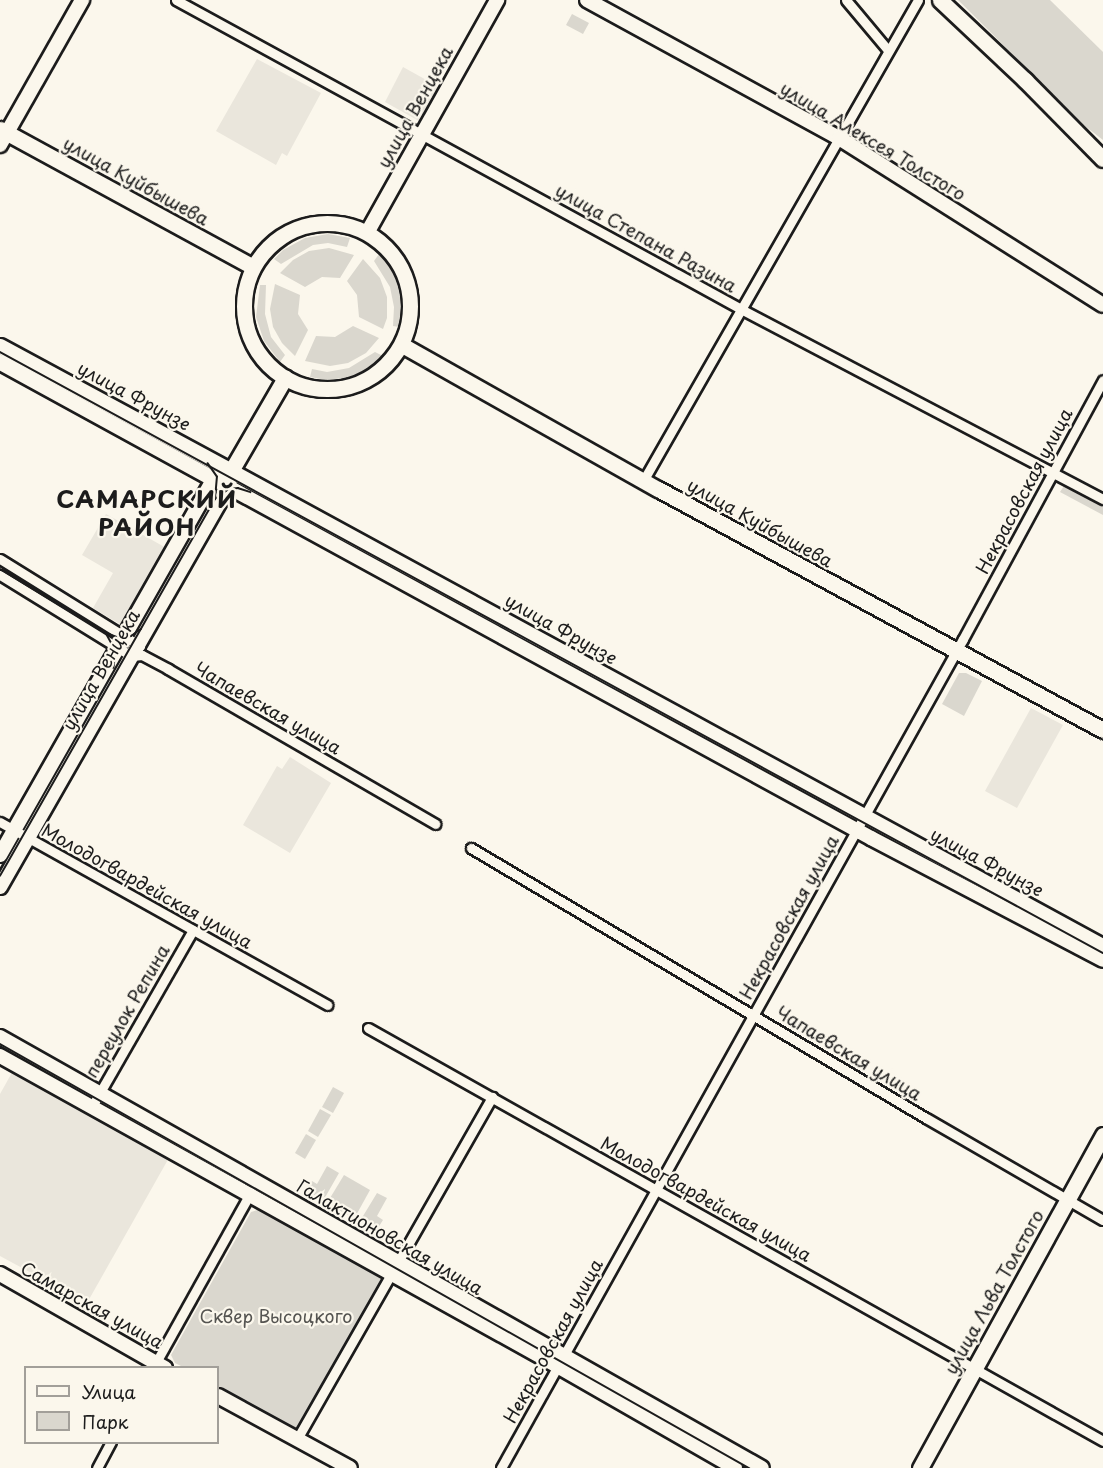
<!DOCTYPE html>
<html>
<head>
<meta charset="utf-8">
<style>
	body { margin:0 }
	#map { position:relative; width:1103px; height:1468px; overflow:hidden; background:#fbf7ec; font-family:"Playpen Sans",sans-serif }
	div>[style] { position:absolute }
	.built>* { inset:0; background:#eae6dc }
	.green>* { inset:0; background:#dad7ce }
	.roads { filter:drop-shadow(2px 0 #1c1c1c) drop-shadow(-2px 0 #1c1c1c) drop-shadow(0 2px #1c1c1c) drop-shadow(0 -2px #1c1c1c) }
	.street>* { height:9px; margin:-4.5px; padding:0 4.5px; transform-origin:4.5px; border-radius:4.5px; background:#fbf7ec }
	.secondary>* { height:14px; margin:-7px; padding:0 7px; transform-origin:7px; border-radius:7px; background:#fbf7ec }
	.primary>* { height:15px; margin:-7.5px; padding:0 7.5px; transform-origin:7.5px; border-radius:7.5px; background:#fbf7ec }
	.primary>.ring { margin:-7.5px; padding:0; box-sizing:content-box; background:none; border:15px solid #fbf7ec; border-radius:50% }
	.tram>* { height:1.5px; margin:-0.75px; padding:0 0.75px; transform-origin:0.75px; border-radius:0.75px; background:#1c1c1c }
	span { translate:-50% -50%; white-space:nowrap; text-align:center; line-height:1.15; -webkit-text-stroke:4.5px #fbf7ec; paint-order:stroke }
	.street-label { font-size:18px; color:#1c1c1c }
	.park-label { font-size:18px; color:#555451 }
	.district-label { font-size:24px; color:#1c1c1c; font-weight:700; letter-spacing:1.5px }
	.legend { position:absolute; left:24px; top:1366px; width:195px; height:78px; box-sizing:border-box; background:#fbf7ec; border:2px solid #a29f99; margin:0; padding:8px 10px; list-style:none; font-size:18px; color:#1c1c1c }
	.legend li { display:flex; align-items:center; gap:12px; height:30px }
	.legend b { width:30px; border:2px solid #a29f99 }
</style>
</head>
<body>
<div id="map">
	<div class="built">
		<div style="clip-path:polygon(257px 59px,321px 93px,287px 156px,282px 153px,276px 165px,216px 131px)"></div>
		<div style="clip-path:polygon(403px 67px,439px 87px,419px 121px,385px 102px)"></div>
		<div style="clip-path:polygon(106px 514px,168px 549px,123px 626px,93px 608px,113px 573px,82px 555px)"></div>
		<div style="clip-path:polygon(1031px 708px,1063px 725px,1017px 808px,985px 791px)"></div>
		<div style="clip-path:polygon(290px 757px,331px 783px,290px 853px,243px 825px,277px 766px,282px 769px)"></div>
		<div style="clip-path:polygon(14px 1069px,170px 1156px,87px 1303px,0 1256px,0 1094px)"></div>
	</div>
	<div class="green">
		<div style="clip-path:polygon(958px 0,1050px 0,1103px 52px,1103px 140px,1085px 126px)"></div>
		<div style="clip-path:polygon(572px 14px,589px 23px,583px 34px,566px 25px)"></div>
		<div style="clip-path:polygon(328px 234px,350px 238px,347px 247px,328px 243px,313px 245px,281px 264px,274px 259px,283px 250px,305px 238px)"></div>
		<div style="clip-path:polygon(329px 248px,354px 255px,340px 278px,322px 277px,305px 287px,280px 273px,293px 260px,309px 251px)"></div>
		<div style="clip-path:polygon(379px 254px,388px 264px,399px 284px,402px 307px,399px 327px,393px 326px,394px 307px,390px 287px,374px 261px)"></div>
		<div style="clip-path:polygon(363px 259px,380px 278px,387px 297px,387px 318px,383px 329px,359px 317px,357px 295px,347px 281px)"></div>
		<div style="clip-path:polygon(275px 284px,300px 295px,298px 314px,308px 330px,295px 356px,282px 343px,273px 327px,270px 309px)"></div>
		<div style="clip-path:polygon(260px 285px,266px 285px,265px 314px,271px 337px,285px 355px,280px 362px,264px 341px,256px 317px)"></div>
		<div style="clip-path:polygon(353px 326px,379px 338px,366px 353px,348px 363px,330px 366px,305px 361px,316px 336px,335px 337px)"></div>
		<div style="clip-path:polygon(375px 352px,383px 356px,372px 366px,352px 377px,326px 380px,310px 377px,312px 369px,327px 372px,349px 368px)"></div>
		<div style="clip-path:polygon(1066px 483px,1103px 503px,1103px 515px,1060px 492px)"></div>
		<div style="clip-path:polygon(959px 673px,966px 673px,982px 681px,964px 716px,942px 704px)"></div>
		<div style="clip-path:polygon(333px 1087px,344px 1093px,333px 1113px,322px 1107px)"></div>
		<div style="clip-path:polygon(320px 1109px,331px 1115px,318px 1137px,308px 1131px)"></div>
		<div style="clip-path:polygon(306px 1134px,316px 1140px,305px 1159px,295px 1153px)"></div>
		<div style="clip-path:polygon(327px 1166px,339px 1173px,323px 1201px,306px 1191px,312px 1181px,317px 1184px)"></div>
		<div style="clip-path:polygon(344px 1175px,370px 1190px,354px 1219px,327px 1203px)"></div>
		<div style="clip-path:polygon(377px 1193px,387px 1198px,377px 1216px,383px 1220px,376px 1231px,360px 1221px)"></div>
		<div style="clip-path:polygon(264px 1208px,383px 1277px,296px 1431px,218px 1387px,218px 1368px,183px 1367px,175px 1363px,171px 1355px,251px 1212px)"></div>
	</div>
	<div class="roads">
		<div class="street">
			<div style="left:176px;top:0;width:644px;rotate:28.67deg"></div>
			<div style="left:741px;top:309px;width:409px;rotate:27.7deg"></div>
			<div style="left:846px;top:0;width:65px;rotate:50deg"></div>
			<div style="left:643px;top:481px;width:554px;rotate:-60.24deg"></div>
			<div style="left:0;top:559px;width:165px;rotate:31.9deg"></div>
			<div style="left:0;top:575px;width:139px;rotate:31.7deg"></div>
			<div style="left:118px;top:648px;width:16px;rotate:30deg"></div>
			<div style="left:132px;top:656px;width:10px;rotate:-6deg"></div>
			<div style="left:142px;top:655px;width:30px;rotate:28deg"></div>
			<div style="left:168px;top:669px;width:309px;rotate:30.1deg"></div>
			<div style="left:0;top:822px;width:375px;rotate:29.2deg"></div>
			<div style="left:471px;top:848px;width:529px;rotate:30.69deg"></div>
			<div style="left:926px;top:1118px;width:204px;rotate:30deg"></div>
			<div style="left:368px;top:1028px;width:843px;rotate:29.33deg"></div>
			<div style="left:91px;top:1108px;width:205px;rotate:-60.2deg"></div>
			<div style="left:154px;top:1366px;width:199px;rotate:-60.9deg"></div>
			<div style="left:297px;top:1439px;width:394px;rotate:-60.3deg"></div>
			<div style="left:97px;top:1468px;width:30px;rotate:-62deg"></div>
			<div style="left:501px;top:1468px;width:949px;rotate:-60.87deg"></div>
			<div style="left:963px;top:639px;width:294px;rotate:-61.6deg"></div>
		</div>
		<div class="secondary">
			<div style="left:587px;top:0;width:287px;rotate:28.7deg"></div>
			<div style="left:839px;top:138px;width:312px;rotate:32.3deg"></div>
			<div style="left:0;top:145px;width:167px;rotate:-60.5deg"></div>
			<div style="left:367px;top:233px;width:267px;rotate:-60.8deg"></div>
			<div style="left:0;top:855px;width:433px;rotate:-60.4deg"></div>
			<div style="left:214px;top:479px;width:749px;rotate:28.65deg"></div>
			<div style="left:871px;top:838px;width:262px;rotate:27.7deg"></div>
			<div style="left:0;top:887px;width:462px;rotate:-60.3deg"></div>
			<div style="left:229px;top:486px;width:15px;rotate:-82deg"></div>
			<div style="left:231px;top:471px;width:993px;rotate:28.58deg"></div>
			<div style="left:0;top:1037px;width:875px;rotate:29.49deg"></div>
			<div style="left:0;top:1056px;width:624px;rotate:29.07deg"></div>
			<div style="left:545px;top:1359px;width:219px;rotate:29.8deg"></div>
			<div style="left:0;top:1274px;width:190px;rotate:29.7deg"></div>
			<div style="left:218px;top:1396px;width:150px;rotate:28.6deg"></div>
		</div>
		<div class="primary">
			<div style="left:940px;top:0;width:117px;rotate:43.3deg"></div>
			<div style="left:1025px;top:80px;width:111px;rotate:45.4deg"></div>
			<div style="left:0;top:129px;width:288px;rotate:28.6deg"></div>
			<div class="ring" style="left:244px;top:223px;width:151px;height:151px"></div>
			<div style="left:402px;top:345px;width:294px;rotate:29.4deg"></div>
			<div style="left:658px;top:489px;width:506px;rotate:28.44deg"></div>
			<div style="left:0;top:346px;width:263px;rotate:28.4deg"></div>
			<div style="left:0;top:362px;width:244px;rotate:28.7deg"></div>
			<div style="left:214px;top:479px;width:19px;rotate:-25deg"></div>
			<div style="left:231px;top:471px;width:108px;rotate:-59.9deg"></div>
			<div style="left:920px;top:1468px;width:380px;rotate:-61.2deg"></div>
		</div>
	</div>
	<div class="tram">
		<div style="left:0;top:352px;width:1256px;rotate:28.58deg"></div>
		<div style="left:215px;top:499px;width:17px;rotate:-36deg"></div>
		<div style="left:229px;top:489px;width:9px;rotate:-6deg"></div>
		<div style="left:238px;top:488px;width:13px;rotate:18deg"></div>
		<div style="left:0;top:569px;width:124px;rotate:31.1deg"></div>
		<div style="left:106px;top:633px;width:15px;rotate:20deg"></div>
		<div style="left:120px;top:638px;width:11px;rotate:-10deg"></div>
		<div style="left:131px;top:636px;width:12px;rotate:-35deg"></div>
		<div style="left:106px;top:633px;width:21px;rotate:61deg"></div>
		<div style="left:116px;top:651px;width:17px;rotate:97deg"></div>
		<div style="left:0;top:876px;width:434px;rotate:-60.3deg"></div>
		<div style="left:215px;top:499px;width:22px;rotate:-85deg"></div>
		<div style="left:217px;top:477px;width:16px;rotate:-125deg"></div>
		<div style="left:0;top:1044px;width:861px;rotate:29.51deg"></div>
	</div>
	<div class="street-label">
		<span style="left:415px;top:107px;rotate:-61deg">улица Венцека</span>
		<span style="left:873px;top:141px;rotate:31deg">улица Алексея Толстого</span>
		<span style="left:136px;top:181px;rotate:29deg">улица Куйбышева</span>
		<span style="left:646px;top:238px;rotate:29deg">улица Степана Разина</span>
		<span style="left:134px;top:396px;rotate:28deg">улица Фрунзе</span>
		<span style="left:1024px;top:491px;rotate:-62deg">Некрасовская улица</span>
		<span style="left:760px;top:523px;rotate:29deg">улица Куйбышева</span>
		<span style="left:561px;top:629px;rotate:29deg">улица Фрунзе</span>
		<span style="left:101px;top:670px;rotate:-60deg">улица Венцека</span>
		<span style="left:268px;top:708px;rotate:30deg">Чапаевская улица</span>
		<span style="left:987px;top:862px;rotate:28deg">улица Фрунзе</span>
		<span style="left:147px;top:886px;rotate:29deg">Молодогвардейская улица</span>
		<span style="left:789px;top:917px;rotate:-61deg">Некрасовская улица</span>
		<span style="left:127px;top:1011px;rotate:-60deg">переулок Репина</span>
		<span style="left:849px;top:1053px;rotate:31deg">Чапаевская улица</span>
		<span style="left:706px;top:1199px;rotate:29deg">Молодогвардейская улица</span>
		<span style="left:390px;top:1237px;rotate:30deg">Галактионовская улица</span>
		<span style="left:994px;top:1292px;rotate:-61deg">улица Льва Толстого</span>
		<span style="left:92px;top:1305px;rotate:29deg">Самарская улица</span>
		<span style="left:553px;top:1341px;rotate:-61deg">Некрасовская улица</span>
	</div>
	<div class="park-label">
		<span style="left:276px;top:1316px">Сквер Высоцкого</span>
	</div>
	<div class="district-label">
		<span style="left:147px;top:513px">САМАРСКИЙ<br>РАЙОН</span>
	</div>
	<ul class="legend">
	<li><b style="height:8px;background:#fbf7ec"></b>Улица</li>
	<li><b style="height:16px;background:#dad7ce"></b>Парк</li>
	</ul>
</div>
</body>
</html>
